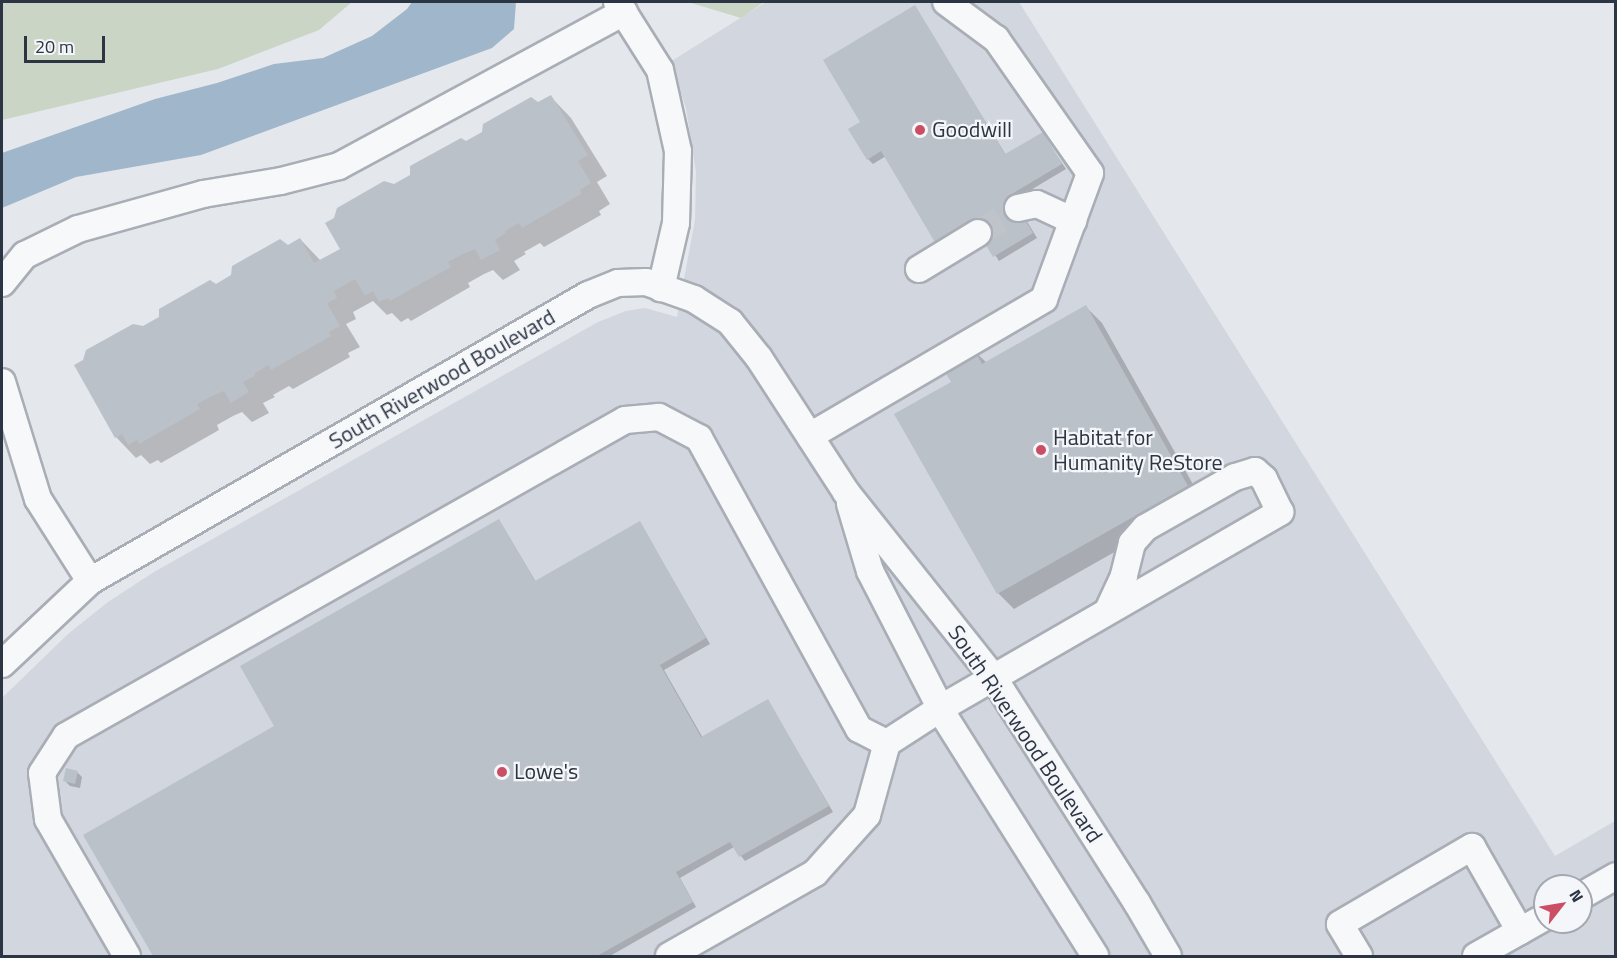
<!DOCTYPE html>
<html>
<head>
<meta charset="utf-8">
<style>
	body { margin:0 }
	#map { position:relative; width:1617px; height:958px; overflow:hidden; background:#e4e7ec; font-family:"Titillium Web",sans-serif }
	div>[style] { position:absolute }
	.built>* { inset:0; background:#d2d6de }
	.green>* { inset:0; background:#cad5c5 }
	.water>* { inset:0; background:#a0b6ca }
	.shadow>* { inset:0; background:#0003 }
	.building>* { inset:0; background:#bbc1c9 }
	.minor-tunnel>* { height:26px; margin-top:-13px; transform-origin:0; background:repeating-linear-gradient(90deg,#bfc3ca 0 26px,transparent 0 39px) }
	.roads { filter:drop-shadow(2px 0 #a9aeb6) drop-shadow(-2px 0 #a9aeb6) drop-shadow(0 2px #a9aeb6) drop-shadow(0 -2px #a9aeb6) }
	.minor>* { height:26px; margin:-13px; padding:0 13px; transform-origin:13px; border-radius:13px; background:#f7f8fa }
	.dots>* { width:16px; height:16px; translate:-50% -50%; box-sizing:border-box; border:3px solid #f4f6f9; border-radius:50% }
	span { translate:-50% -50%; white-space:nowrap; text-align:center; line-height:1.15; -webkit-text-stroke:4.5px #f4f6f9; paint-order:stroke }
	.poi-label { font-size:22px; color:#2c3544 }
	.left { translate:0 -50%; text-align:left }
	.street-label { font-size:22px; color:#2c3544 }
	.frame { position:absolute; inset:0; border:3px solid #2c3544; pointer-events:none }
	.north { position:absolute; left:1533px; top:874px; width:60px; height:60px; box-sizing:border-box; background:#f4f6f9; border:2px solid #a4a9b1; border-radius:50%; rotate:59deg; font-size:16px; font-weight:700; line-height:24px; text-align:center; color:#2c3544 }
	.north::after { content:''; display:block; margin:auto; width:21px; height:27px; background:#cc4e64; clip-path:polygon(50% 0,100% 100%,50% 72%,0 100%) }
	.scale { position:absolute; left:24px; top:36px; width:81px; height:27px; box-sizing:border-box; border:3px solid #2c3544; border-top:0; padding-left:8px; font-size:18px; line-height:21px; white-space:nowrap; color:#2c3544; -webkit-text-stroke:4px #f4f6f9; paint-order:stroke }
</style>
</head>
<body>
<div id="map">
	<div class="built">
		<div style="clip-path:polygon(evenodd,766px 2px,1019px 2px,1555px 856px,1615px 821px,1615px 956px,2px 956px,2px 698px,68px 634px,108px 602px,154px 572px,598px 322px,626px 311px,645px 308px,677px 317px,695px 220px,696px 172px,686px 108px,670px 62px,766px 2px,1545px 886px,1581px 886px,1581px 922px,1545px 922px,1545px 886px)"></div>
	</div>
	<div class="green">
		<div style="clip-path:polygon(2px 2px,352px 2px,319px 30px,218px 69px,2px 120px)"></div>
		<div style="clip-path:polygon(688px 2px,764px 2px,741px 18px)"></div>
	</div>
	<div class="water">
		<div style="clip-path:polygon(412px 2px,516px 2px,514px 29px,492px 48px,201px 155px,76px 177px,2px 208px,2px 153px,155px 99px,217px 83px,274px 64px,323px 58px,372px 36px,407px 9px)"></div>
	</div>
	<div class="shadow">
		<div style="clip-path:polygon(915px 7px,1006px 155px,1042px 134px,1066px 169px,1014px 200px,1037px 238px,999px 261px,977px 227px,886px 156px,873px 164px,868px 159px,862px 122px)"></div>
		<div style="clip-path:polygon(551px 97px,571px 118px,607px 176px,597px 182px,610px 204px,599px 211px,601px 215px,544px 247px,540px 243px,524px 252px,526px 254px,514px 261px,520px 270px,503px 280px,493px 270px,484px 274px,468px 283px,470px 287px,411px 321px,408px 318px,401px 322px,392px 313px,387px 315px,373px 301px,353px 312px,356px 319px,346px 324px,360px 347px,348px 353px,350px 357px,293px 389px,289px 386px,273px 395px,275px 397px,263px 403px,269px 413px,252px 422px,242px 412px,233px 416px,217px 425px,219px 430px,161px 463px,158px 460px,150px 464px,141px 455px,136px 458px,116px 437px,143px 328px,300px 239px,321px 261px,342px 249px,394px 185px)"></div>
		<div style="clip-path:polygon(1086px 307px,1102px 323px,1203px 502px,1014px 609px,998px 593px,953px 382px,972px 349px,987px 363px)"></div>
		<div style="clip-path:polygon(499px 520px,536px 582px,640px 523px,710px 644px,664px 670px,703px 738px,768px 701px,833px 812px,745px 861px,734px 847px,680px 878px,696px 907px,610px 956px,154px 956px,85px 835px,276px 727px)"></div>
		<div style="clip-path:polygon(77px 772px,82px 777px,80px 788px,70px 786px,65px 781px)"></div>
	</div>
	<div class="building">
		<div style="clip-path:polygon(915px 5px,1005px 154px,1043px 132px,1062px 164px,1010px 195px,1033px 233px,993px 257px,972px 222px,936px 244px,881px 151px,867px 160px,848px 129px,860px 122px,823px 60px)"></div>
		<div style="clip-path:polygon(551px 95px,588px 155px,578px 161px,591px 183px,580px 190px,581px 194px,522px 228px,519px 223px,505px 231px,506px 233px,495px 240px,500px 250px,481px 260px,475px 249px,463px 254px,448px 262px,451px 267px,390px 301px,388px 298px,379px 302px,373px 291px,365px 296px,355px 279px,334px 291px,337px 298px,327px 303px,340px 326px,329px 332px,331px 336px,271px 370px,268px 365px,254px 374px,255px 376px,243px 382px,249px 392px,231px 403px,224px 391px,212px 396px,197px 404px,200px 409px,139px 444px,137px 440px,128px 445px,122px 434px,115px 438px,74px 365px,83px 360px,86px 350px,133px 324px,143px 326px,159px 317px,159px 309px,210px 280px,216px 284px,231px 275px,232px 266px,280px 239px,288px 245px,300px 238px,314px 263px,340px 249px,325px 223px,334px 218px,337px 208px,384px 181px,394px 184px,410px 175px,410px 166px,461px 138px,466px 141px,482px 132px,483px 124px,531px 97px,538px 102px)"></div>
		<div style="clip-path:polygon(1086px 305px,1188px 486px,997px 594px,894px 414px,951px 382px,941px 365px,973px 347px,982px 364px)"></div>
		<div style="clip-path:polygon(499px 519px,535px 581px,640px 521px,706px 638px,660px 665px,701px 737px,768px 699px,829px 806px,739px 857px,730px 842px,676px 872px,693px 902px,597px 956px,153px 956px,83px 835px,274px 726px,240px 666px)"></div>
		<div style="clip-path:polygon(66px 768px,78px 771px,75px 784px,63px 781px)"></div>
	</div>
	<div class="minor-tunnel">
		<div style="left:978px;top:233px;width:47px;rotate:-32deg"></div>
	</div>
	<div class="roads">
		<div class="minor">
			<div style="left:617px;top:2px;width:80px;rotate:57.7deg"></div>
			<div style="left:660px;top:70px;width:83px;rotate:77.5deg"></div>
			<div style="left:678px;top:151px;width:72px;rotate:91.6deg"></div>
			<div style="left:676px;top:223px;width:67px;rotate:103deg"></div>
			<div style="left:1018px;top:208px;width:19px;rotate:-12deg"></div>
			<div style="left:1037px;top:204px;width:40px;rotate:25deg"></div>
			<div style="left:919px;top:269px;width:69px;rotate:-31.4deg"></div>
			<div style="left:2px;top:283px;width:36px;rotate:-51deg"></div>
			<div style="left:25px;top:255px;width:59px;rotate:-26.1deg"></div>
			<div style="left:78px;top:229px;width:130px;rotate:-15.6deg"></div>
			<div style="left:203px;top:194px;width:79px;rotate:-9.5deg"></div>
			<div style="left:281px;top:181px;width:60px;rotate:-14.5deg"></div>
			<div style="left:339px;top:166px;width:324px;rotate:-28.4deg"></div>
			<div style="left:2px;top:382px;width:122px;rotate:72.9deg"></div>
			<div style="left:38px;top:499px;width:97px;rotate:57.6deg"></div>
			<div style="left:810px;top:436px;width:271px;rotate:-30.3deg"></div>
			<div style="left:1044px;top:299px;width:134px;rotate:-69.9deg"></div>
			<div style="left:1090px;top:173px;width:164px;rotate:-125deg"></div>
			<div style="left:996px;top:39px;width:62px;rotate:-143.5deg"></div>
			<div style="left:850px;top:504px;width:70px;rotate:73.4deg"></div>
			<div style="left:870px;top:571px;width:166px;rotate:62.8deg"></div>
			<div style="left:946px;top:719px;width:280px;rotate:57.8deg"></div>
			<div style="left:2px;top:664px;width:121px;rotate:-43.3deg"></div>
			<div style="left:90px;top:581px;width:574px;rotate:-29.87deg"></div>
			<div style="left:588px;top:295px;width:32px;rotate:-22deg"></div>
			<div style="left:618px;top:283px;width:28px;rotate:-2deg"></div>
			<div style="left:646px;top:282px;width:51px;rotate:19.5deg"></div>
			<div style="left:694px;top:299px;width:43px;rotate:32.6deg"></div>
			<div style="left:730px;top:322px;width:46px;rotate:51.1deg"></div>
			<div style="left:759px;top:358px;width:160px;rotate:57deg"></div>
			<div style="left:846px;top:492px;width:236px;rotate:51.5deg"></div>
			<div style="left:993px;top:677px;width:268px;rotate:57.5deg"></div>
			<div style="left:1137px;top:903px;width:61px;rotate:59.7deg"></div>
			<div style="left:1581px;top:896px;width:40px;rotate:-29.7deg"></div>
			<div style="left:127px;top:956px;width:158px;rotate:-120deg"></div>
			<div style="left:48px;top:819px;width:46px;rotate:-97.4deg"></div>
			<div style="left:42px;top:773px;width:44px;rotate:-57deg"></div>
			<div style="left:66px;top:736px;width:642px;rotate:-29.48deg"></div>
			<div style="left:625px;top:420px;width:34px;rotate:-5deg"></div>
			<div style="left:659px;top:417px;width:45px;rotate:27.7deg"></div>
			<div style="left:699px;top:438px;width:332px;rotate:61.2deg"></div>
			<div style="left:859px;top:729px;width:31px;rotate:27deg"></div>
			<div style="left:669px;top:956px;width:168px;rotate:-29.6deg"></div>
			<div style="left:815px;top:873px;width:78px;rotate:-48.1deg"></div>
			<div style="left:867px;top:815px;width:75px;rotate:-74.5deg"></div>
			<div style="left:887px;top:743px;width:64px;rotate:-32.9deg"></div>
			<div style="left:941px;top:708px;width:392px;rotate:-30deg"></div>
			<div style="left:1280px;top:512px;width:37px;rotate:-116deg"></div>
			<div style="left:1264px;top:479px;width:12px;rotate:-138deg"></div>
			<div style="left:1255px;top:471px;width:21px;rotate:163deg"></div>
			<div style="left:1235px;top:477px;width:103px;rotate:150.5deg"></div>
			<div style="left:1145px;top:528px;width:20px;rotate:131deg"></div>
			<div style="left:1132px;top:543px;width:34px;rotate:104deg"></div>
			<div style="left:1124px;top:576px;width:38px;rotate:115deg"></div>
			<div style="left:1359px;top:956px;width:37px;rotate:-121deg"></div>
			<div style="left:1340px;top:924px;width:153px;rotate:-30.3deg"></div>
			<div style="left:1472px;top:847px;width:97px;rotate:60.3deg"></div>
			<div style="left:1476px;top:956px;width:79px;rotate:-29.5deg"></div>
		</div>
	</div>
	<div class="dots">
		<div style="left:920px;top:130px;background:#cc4e64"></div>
		<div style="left:1041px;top:450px;background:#cc4e64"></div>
		<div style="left:502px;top:772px;background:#cc4e64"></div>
	</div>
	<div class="poi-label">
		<span class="left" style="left:932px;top:130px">Goodwill</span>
		<span class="left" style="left:1053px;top:450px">Habitat for<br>Humanity ReStore</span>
		<span class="left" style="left:514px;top:772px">Lowe's</span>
	</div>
	<div class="street-label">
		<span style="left:442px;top:379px;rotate:-30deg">South Riverwood Boulevard</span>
		<span style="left:1025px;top:734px;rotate:56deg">South Riverwood Boulevard</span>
	</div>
	<div class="frame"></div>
	<div class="north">N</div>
	<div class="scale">20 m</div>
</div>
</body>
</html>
